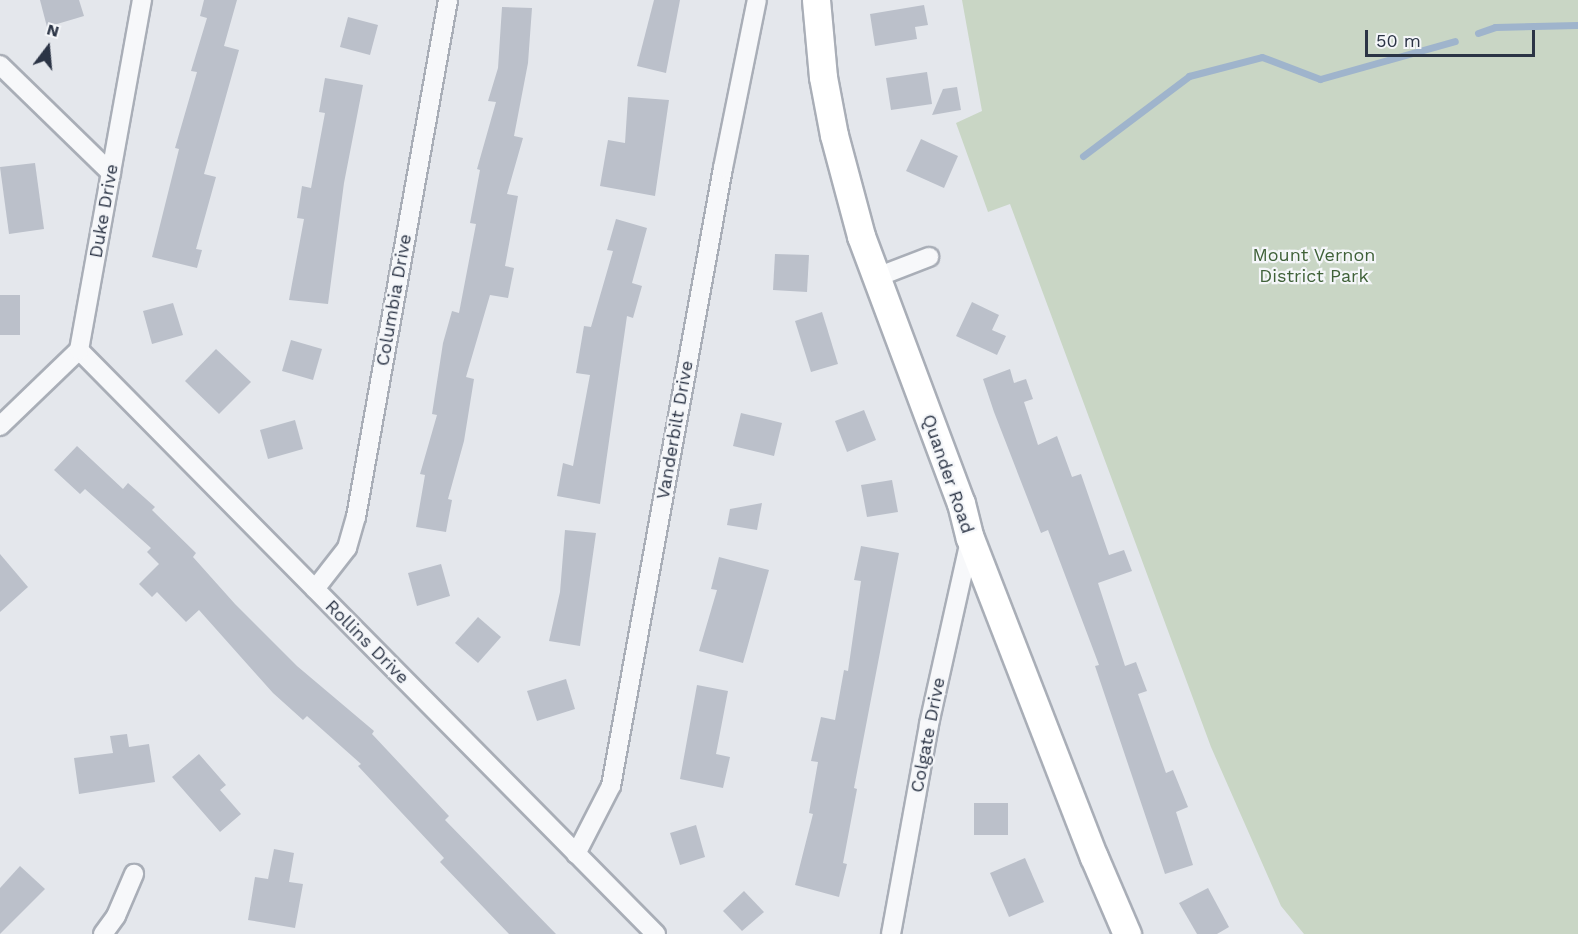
<!DOCTYPE html>
<html>
<head>
<meta charset="utf-8">
<style>
	body { margin:0 }
	#map { position:relative; width:1578px; height:934px; overflow:hidden; background:#e4e7ec; font-family:"Work Sans",sans-serif }
	div>[style] { position:absolute }
	.green>* { inset:0; background:#c9d6c5 }
	.stream>* { height:7px; margin:-3.5px; padding:0 3.5px; transform-origin:3.5px; border-radius:3.5px; background:#9fb4cc }
	.building>* { inset:0; background:#bbc0ca }
	.roads { filter:drop-shadow(2px 0 #a9aeb7) drop-shadow(-2px 0 #a9aeb7) drop-shadow(0 2px #a9aeb7) drop-shadow(0 -2px #a9aeb7) }
	.street>* { height:18px; margin:-9px; padding:0 9px; transform-origin:9px; border-radius:9px; background:#f7f8fa }
	.secondary>* { height:27px; margin:-13.5px; padding:0 13.5px; transform-origin:13.5px; border-radius:13.5px; background:#fff }
	span { translate:-50% -50%; white-space:nowrap; text-align:center; line-height:1.15; -webkit-text-stroke:4.5px #f4f6f9; paint-order:stroke }
	.street-label { font-size:18px; color:#2b3445 }
	.park-label { font-size:18px; color:#3f6138 }
	.north { position:absolute; left:18px; top:18px; width:60px; height:60px; -webkit-text-stroke:4px #f4f6f9; paint-order:stroke; rotate:16deg; font-size:16px; font-weight:700; line-height:24px; text-align:center; color:#2b3445 }
	.north::after { content:''; display:block; margin:auto; width:21px; height:27px; background:#2b3445; clip-path:polygon(50% 0,100% 100%,50% 72%,0 100%) }
	.scale { position:absolute; left:1365px; top:30px; width:170px; height:27px; box-sizing:border-box; border:3px solid #2b3445; border-top:0; padding-left:8px; font-size:18px; line-height:21px; white-space:nowrap; color:#2b3445; -webkit-text-stroke:4px #f4f6f9; paint-order:stroke }
</style>
</head>
<body>
<div id="map">
	<div class="green">
		<div style="clip-path:polygon(962px 0,1578px 0,1578px 934px,1304px 934px,1281px 906px,1211px 747px,1010px 204px,988px 212px,956px 123px,982px 111px)"></div>
	</div>
	<div class="stream">
		<div style="left:1478px;top:33px;width:18px;rotate:-19deg"></div>
		<div style="left:1495px;top:27px;width:83px;rotate:-1.4deg"></div>
		<div style="left:1083px;top:156px;width:133px;rotate:-37deg"></div>
		<div style="left:1189px;top:76px;width:75px;rotate:-14.6deg"></div>
		<div style="left:1262px;top:57px;width:62px;rotate:20.8deg"></div>
		<div style="left:1320px;top:79px;width:140px;rotate:-15.7deg"></div>
	</div>
	<div class="building">
		<div style="clip-path:polygon(40px 0,79px 0,84px 16px,47px 27px)"></div>
		<div style="clip-path:polygon(204px 0,237px 0,224px 46px,239px 50px,204px 174px,216px 177px,196px 249px,202px 250px,197px 268px,152px 257px,179px 149px,175px 148px,197px 72px,191px 71px,207px 18px,200px 16px)"></div>
		<div style="clip-path:polygon(654px 0,680px 0,666px 73px,637px 66px)"></div>
		<div style="clip-path:polygon(924px 5px,928px 25px,915px 27px,917px 39px,875px 46px,870px 14px)"></div>
		<div style="clip-path:polygon(502px 7px,532px 8px,528px 63px,514px 136px,523px 138px,507px 194px,518px 196px,505px 266px,514px 268px,508px 298px,490px 295px,466px 377px,474px 379px,464px 441px,448px 499px,452px 500px,446px 532px,416px 527px,425px 475px,420px 474px,437px 415px,432px 414px,443px 343px,452px 311px,459px 313px,476px 224px,470px 223px,480px 170px,477px 169px,496px 102px,488px 101px,498px 68px)"></div>
		<div style="clip-path:polygon(348px 17px,378px 25px,370px 55px,340px 47px)"></div>
		<div style="clip-path:polygon(927px 72px,932px 104px,891px 110px,886px 78px)"></div>
		<div style="clip-path:polygon(325px 78px,363px 85px,344px 183px,328px 304px,289px 300px,304px 219px,297px 218px,302px 186px,311px 188px,325px 113px,319px 112px)"></div>
		<div style="clip-path:polygon(957px 87px,961px 110px,932px 115px,943px 89px)"></div>
		<div style="clip-path:polygon(628px 97px,669px 100px,655px 196px,600px 186px,608px 140px,625px 143px)"></div>
		<div style="clip-path:polygon(921px 139px,958px 156px,944px 188px,906px 171px)"></div>
		<div style="clip-path:polygon(35px 163px,44px 229px,9px 234px,0 167px)"></div>
		<div style="clip-path:polygon(616px 219px,647px 228px,632px 283px,642px 286px,633px 318px,627px 316px,600px 504px,557px 496px,563px 463px,573px 466px,590px 375px,576px 373px,584px 326px,591px 327px,613px 251px,607px 250px)"></div>
		<div style="clip-path:polygon(775px 254px,809px 255px,807px 292px,773px 290px)"></div>
		<div style="clip-path:polygon(0 295px,20px 295px,20px 335px,0 335px)"></div>
		<div style="clip-path:polygon(972px 302px,999px 315px,992px 330px,1006px 336px,997px 355px,956px 336px)"></div>
		<div style="clip-path:polygon(173px 303px,183px 335px,152px 344px,143px 311px)"></div>
		<div style="clip-path:polygon(822px 312px,838px 364px,811px 372px,795px 321px)"></div>
		<div style="clip-path:polygon(291px 340px,322px 349px,313px 380px,282px 371px)"></div>
		<div style="clip-path:polygon(216px 349px,251px 382px,219px 414px,185px 381px)"></div>
		<div style="clip-path:polygon(1010px 369px,1014px 383px,1026px 379px,1033px 399px,1024px 402px,1038px 445px,1057px 436px,1072px 477px,1081px 474px,1109px 555px,1124px 550px,1132px 571px,1098px 583px,1125px 666px,1136px 662px,1147px 691px,1138px 694px,1166px 773px,1173px 770px,1188px 807px,1176px 812px,1193px 865px,1165px 874px,1095px 666px,1099px 665px,1048px 530px,1041px 533px,994px 412px,983px 379px)"></div>
		<div style="clip-path:polygon(864px 410px,876px 440px,847px 452px,835px 421px)"></div>
		<div style="clip-path:polygon(741px 413px,782px 423px,774px 456px,733px 446px)"></div>
		<div style="clip-path:polygon(295px 420px,303px 449px,268px 459px,260px 430px)"></div>
		<div style="clip-path:polygon(77px 446px,123px 489px,128px 483px,155px 507px,152px 510px,196px 553px,193px 557px,235px 604px,297px 666px,374px 731px,372px 734px,449px 816px,445px 820px,556px 934px,509px 934px,440px 862px,444px 858px,358px 766px,361px 764px,307px 716px,303px 720px,273px 693px,199px 610px,186px 622px,157px 592px,152px 597px,139px 584px,159px 564px,147px 552px,151px 548px,85px 489px,80px 494px,54px 470px)"></div>
		<div style="clip-path:polygon(892px 480px,898px 512px,867px 517px,861px 485px)"></div>
		<div style="clip-path:polygon(762px 503px,757px 530px,727px 525px,730px 509px)"></div>
		<div style="clip-path:polygon(565px 530px,596px 533px,580px 646px,549px 641px,560px 592px)"></div>
		<div style="clip-path:polygon(861px 546px,899px 553px,854px 788px,857px 789px,843px 863px,847px 864px,839px 897px,795px 885px,813px 814px,809px 813px,818px 762px,811px 761px,821px 717px,835px 720px,844px 670px,848px 671px,861px 581px,854px 580px)"></div>
		<div style="clip-path:polygon(0 554px,28px 587px,0 612px)"></div>
		<div style="clip-path:polygon(719px 557px,769px 570px,743px 663px,699px 651px,717px 590px,711px 589px)"></div>
		<div style="clip-path:polygon(441px 564px,450px 596px,417px 606px,408px 573px)"></div>
		<div style="clip-path:polygon(478px 617px,501px 637px,478px 663px,455px 643px)"></div>
		<div style="clip-path:polygon(566px 679px,575px 709px,537px 721px,527px 691px)"></div>
		<div style="clip-path:polygon(697px 685px,728px 691px,716px 754px,730px 757px,723px 788px,680px 779px)"></div>
		<div style="clip-path:polygon(127px 734px,129px 747px,149px 744px,155px 782px,79px 794px,74px 758px,113px 753px,110px 736px)"></div>
		<div style="clip-path:polygon(199px 754px,226px 785px,220px 790px,241px 814px,220px 832px,172px 777px)"></div>
		<div style="clip-path:polygon(974px 803px,1008px 803px,1008px 835px,974px 835px)"></div>
		<div style="clip-path:polygon(696px 825px,705px 857px,680px 865px,670px 833px)"></div>
		<div style="clip-path:polygon(274px 849px,294px 853px,289px 882px,303px 884px,295px 928px,248px 920px,255px 877px,268px 879px)"></div>
		<div style="clip-path:polygon(1025px 858px,1044px 902px,1009px 917px,990px 873px)"></div>
		<div style="clip-path:polygon(20px 866px,45px 889px,0 934px,0 888px)"></div>
		<div style="clip-path:polygon(1208px 888px,1229px 927px,1217px 934px,1197px 934px,1179px 903px)"></div>
		<div style="clip-path:polygon(744px 891px,764px 912px,742px 931px,723px 911px)"></div>
	</div>
	<div class="roads">
		<div class="street">
			<div style="left:0;top:65px;width:155px;rotate:44.2deg"></div>
			<div style="left:877px;top:277px;width:56px;rotate:-21deg"></div>
			<div style="left:79px;top:350px;width:821px;rotate:45.35deg"></div>
			<div style="left:0;top:426px;width:110px;rotate:-43.9deg"></div>
			<div style="left:79px;top:350px;width:356px;rotate:-79.8deg"></div>
			<div style="left:315px;top:589px;width:52px;rotate:-52deg"></div>
			<div style="left:347px;top:548px;width:32px;rotate:-74deg"></div>
			<div style="left:356px;top:517px;width:525px;rotate:-79.91deg"></div>
			<div style="left:576px;top:854px;width:76px;rotate:-62.8deg"></div>
			<div style="left:611px;top:786px;width:628px;rotate:-79.73deg"></div>
			<div style="left:723px;top:168px;width:171px;rotate:-78.6deg"></div>
			<div style="left:103px;top:934px;width:22px;rotate:-54deg"></div>
			<div style="left:116px;top:916px;width:46px;rotate:-66.8deg"></div>
			<div style="left:891px;top:934px;width:213px;rotate:-79.7deg"></div>
			<div style="left:929px;top:724px;width:189px;rotate:-77.4deg"></div>
		</div>
		<div class="secondary">
			<div style="left:816px;top:0;width:77px;rotate:84.8deg"></div>
			<div style="left:823px;top:77px;width:59px;rotate:79.3deg"></div>
			<div style="left:834px;top:135px;width:105px;rotate:75deg"></div>
			<div style="left:861px;top:236px;width:285px;rotate:69.5deg"></div>
			<div style="left:961px;top:503px;width:36px;rotate:76deg"></div>
			<div style="left:970px;top:538px;width:342px;rotate:68.8deg"></div>
			<div style="left:1094px;top:857px;width:84px;rotate:66.8deg"></div>
		</div>
	</div>
	<div class="street-label">
		<span style="left:104px;top:211px;rotate:-80deg">Duke Drive</span>
		<span style="left:394px;top:300px;rotate:-80deg">Columbia Drive</span>
		<span style="left:675px;top:430px;rotate:-80deg">Vanderbilt Drive</span>
		<span style="left:948px;top:474px;rotate:71deg">Quander Road</span>
		<span style="left:367px;top:642px;rotate:45deg">Rollins Drive</span>
		<span style="left:928px;top:735px;rotate:-79deg">Colgate Drive</span>
	</div>
	<div class="park-label">
		<span style="left:1314px;top:266px">Mount Vernon<br>District Park</span>
	</div>
	<div class="north">N</div>
	<div class="scale">50 m</div>
</div>
</body>
</html>
